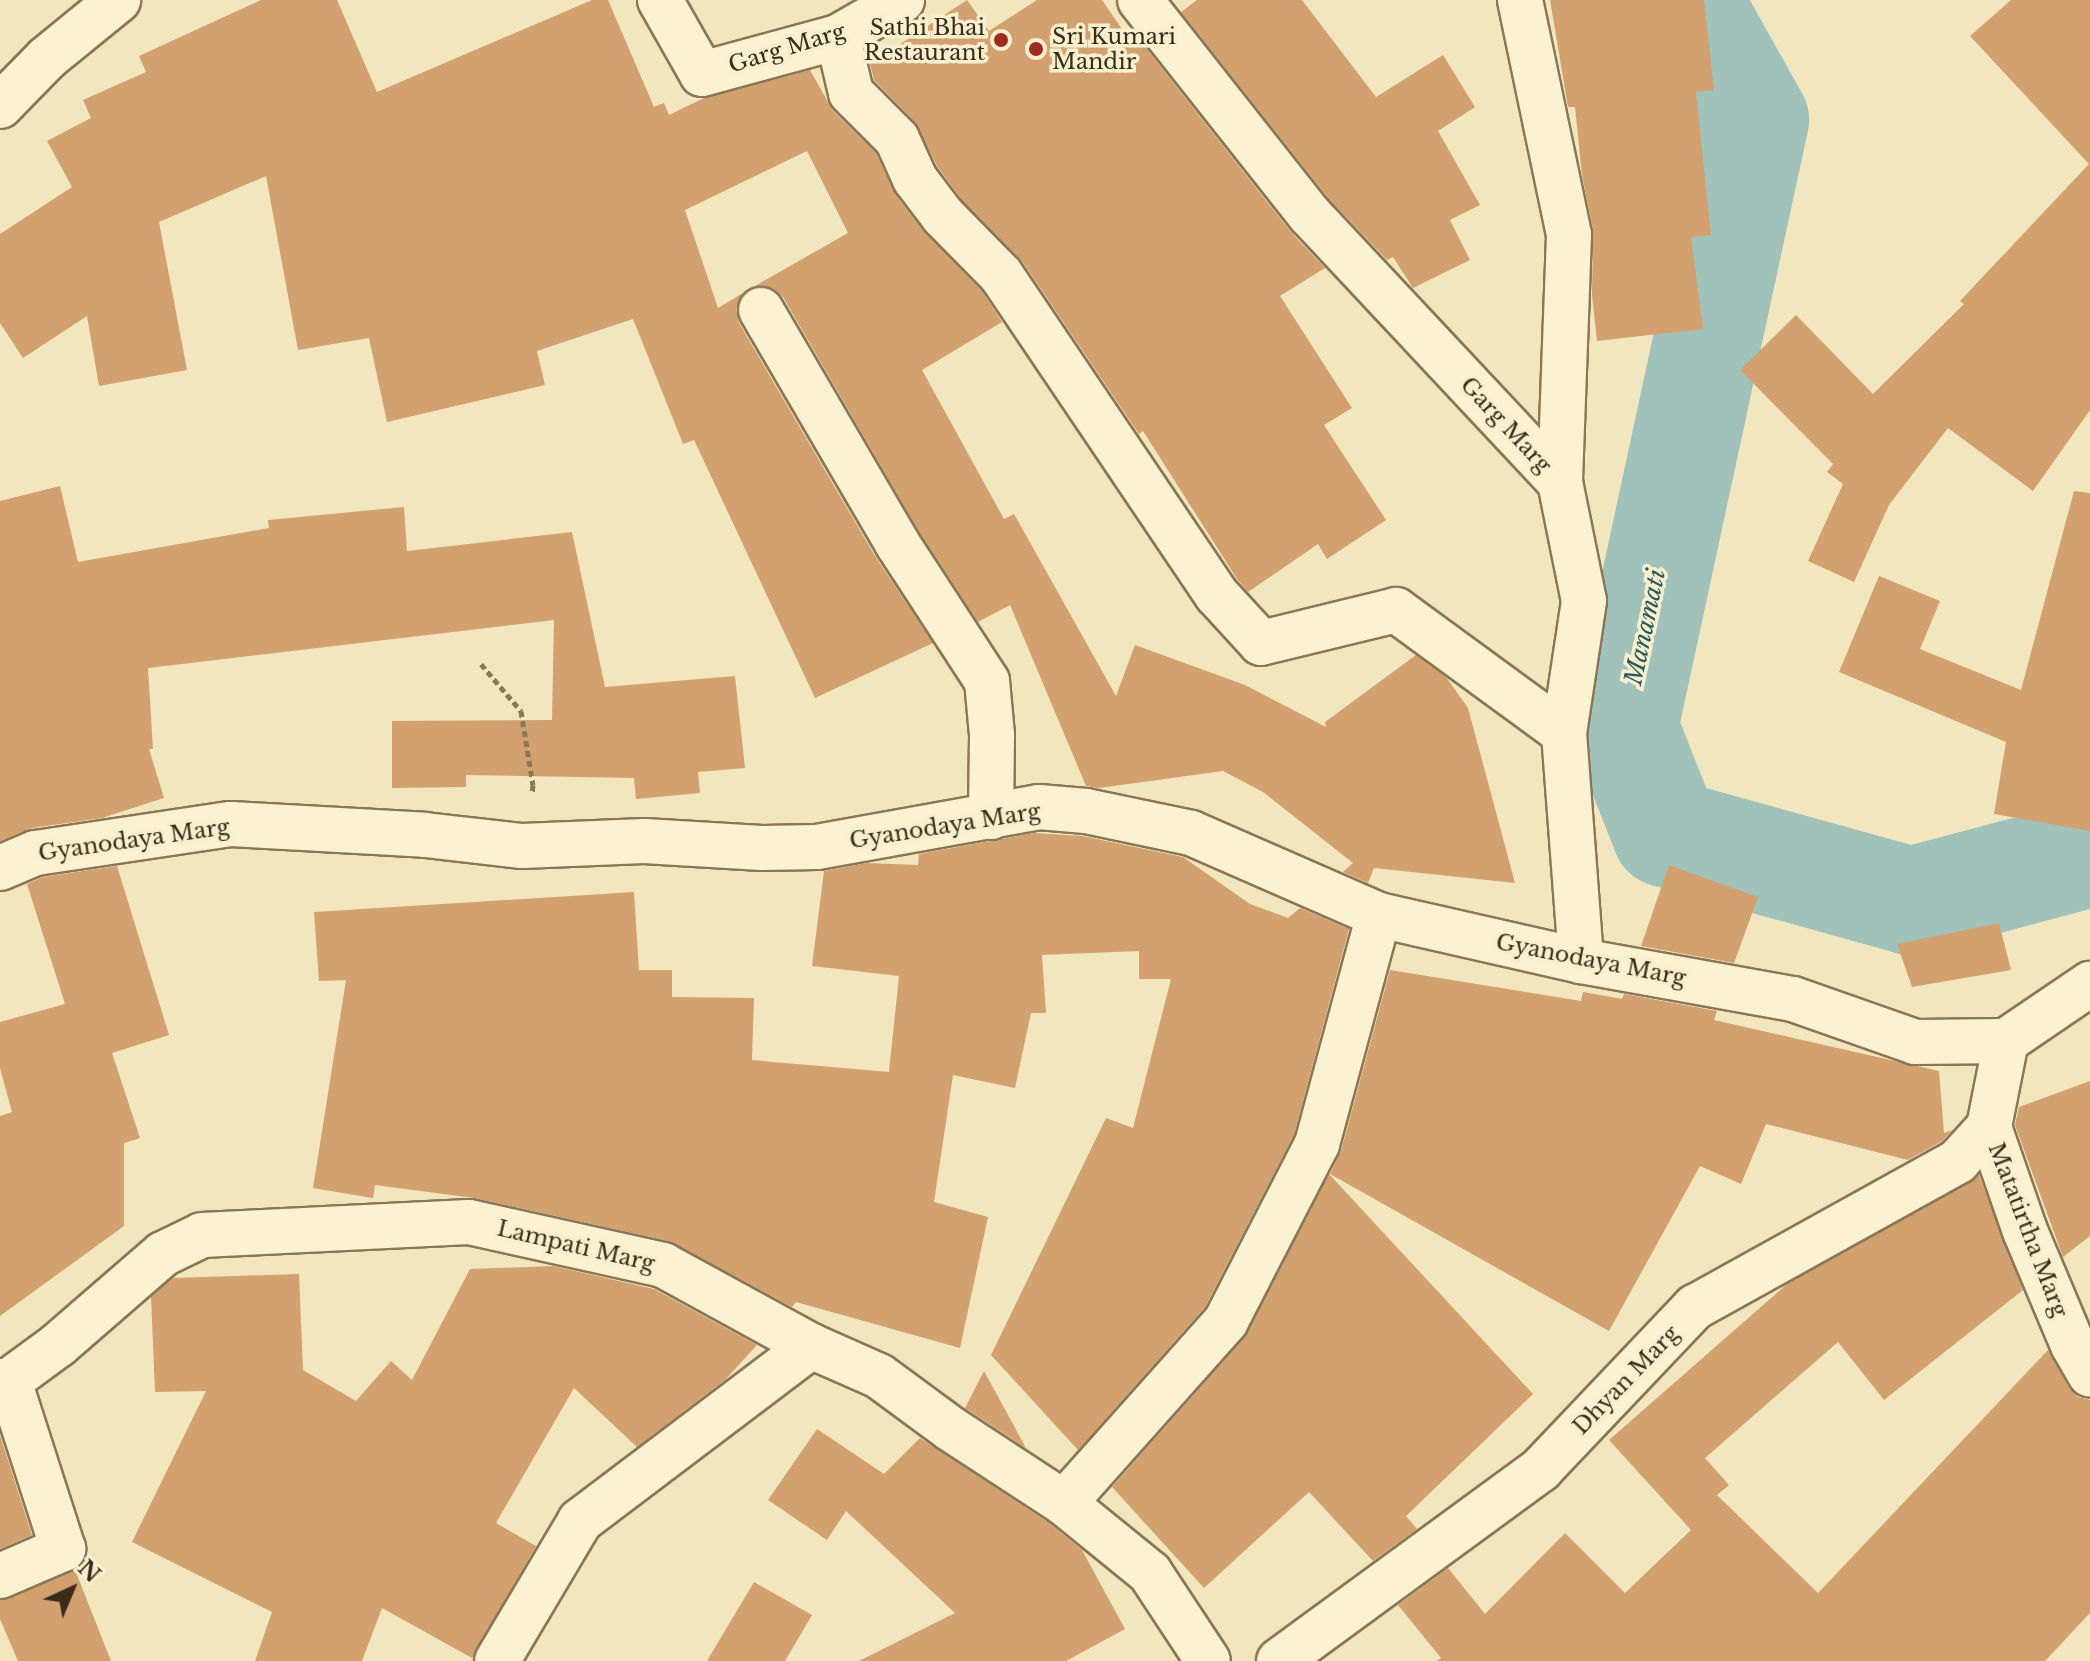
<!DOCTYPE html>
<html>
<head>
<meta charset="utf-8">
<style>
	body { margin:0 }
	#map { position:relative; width:2090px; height:1661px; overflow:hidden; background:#f1e6bd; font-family:"Libre Baskerville",serif }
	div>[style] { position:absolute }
	.river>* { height:108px; margin:-54px; padding:0 54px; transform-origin:54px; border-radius:54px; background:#a1c2bb }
	.building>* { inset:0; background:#d3a170 }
	.path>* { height:5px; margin-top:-2.5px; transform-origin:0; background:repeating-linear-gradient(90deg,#8b7655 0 6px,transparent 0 10px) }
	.roads { filter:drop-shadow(2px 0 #8b7655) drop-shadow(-2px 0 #8b7655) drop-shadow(0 2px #8b7655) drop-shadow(0 -2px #8b7655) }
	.minor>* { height:44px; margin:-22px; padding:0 22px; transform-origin:22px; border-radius:22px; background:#fbf2d1 }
	.dots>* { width:22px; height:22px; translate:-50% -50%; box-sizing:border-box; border:4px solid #f8efce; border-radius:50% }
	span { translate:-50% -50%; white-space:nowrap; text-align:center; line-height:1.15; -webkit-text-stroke:7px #f8efce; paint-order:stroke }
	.poi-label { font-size:22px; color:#392c1b }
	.right { translate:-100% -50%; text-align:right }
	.left { translate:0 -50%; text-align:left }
	.street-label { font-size:22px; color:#392c1b }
	.water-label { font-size:24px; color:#29595a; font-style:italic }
	.north { position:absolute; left:32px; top:1549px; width:80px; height:80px; -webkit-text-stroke:6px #f8efce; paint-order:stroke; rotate:44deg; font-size:22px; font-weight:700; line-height:32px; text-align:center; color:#392c1b }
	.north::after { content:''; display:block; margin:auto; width:28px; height:36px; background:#392c1b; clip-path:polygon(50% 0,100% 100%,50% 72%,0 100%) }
</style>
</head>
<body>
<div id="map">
	<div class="river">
		<div style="left:1688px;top:0;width:137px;rotate:60.8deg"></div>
		<div style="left:1755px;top:120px;width:621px;rotate:102.18deg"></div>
		<div style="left:1624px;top:727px;width:114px;rotate:68.4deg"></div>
		<div style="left:1666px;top:833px;width:254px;rotate:15.5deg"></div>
		<div style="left:1911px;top:901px;width:185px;rotate:-15deg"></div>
	</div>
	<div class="building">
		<div style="clip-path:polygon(261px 0,337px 0,377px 92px,592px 0,608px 0,654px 107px,664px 103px,669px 115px,704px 98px,810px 70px,833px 111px,876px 153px,895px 194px,923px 231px,982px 291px,1002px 322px,922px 370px,1004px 519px,1014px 514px,1116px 696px,1135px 645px,1245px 685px,1326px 727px,1325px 722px,1416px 655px,1446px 677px,1468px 708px,1515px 883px,1374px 868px,1368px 883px,1343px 872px,1353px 863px,1263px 792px,1223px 771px,1099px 788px,1086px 786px,1010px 605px,978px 622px,918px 530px,783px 297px,773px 288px,755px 286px,848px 233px,807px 151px,685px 210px,718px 308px,743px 293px,736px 309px,739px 323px,875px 556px,933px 643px,815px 698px,694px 440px,683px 444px,633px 319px,537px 351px,545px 385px,387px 422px,369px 338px,298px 350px,266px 176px,159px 222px,187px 370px,99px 386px,87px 316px,23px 358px,0 323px,0 234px,72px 187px,47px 141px,91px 118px,83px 100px,146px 72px,139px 56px)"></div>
		<div style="clip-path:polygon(967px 0,989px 31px,1037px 0,1102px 0,1135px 48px,1142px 43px,1290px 231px,1325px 268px,1280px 296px,1352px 408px,1324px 425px,1386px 520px,1327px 559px,1318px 544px,1248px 592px,1237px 579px,1143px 431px,1139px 434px,1022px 261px,962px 200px,937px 166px,915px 122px,874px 80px,870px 64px)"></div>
		<div style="clip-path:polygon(1197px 0,1302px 0,1376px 97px,1443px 55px,1475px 107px,1438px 131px,1480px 205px,1450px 220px,1470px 260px,1413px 288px,1393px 257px,1387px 260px,1329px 199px,1181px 12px)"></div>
		<div style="clip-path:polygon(1550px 0,1704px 0,1714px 90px,1696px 92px,1711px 235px,1691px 237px,1703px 329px,1597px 341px,1592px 295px,1593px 230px,1582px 175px,1575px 107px,1568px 107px)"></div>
		<div style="clip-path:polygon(2011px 0,2090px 0,2090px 410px,2033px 491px,1948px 428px,1889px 505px,1854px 582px,1808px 561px,1843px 484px,1827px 472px,1833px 464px,1740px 370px,1796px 315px,1873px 394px,1964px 304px,1960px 301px,2089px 164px,1970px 36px)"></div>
		<div style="clip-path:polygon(60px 486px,78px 562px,269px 528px,268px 520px,404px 507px,407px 551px,572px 532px,605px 687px,735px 676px,745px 768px,698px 772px,700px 793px,636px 799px,634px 778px,466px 775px,466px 787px,392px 788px,392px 721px,552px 720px,554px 620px,148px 668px,153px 749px,149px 749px,164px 798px,102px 818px,32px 828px,0 841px,0 501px)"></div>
		<div style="clip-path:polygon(2074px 491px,2090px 493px,2090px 831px,1994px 814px,2006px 742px,1839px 672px,1879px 576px,1940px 601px,1920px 649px,2021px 690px)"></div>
		<div style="clip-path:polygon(1034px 833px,1082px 836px,1183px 857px,1250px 904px,1288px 918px,1300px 908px,1349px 929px,1294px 1135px,1205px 1307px,1078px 1450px,991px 1355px,1106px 1118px,1133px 1128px,1171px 979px,1139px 979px,1139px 951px,1042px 955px,1046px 1013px,1031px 1013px,1015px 1088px,953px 1075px,934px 1202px,988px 1217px,960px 1348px,796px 1302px,792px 1307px,668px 1241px,474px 1198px,375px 1185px,373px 1198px,313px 1188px,346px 980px,319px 981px,314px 912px,634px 892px,639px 970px,672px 970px,672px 997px,754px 998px,752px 1060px,889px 1072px,899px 976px,812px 966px,824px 871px,867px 863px,918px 865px,919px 854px)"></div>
		<div style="clip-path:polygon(1669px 865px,1758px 897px,1734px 963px,1641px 946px)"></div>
		<div style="clip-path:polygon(117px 866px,169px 1035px,112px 1053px,140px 1138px,124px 1143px,124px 1226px,0 1316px,0 1116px,12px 1112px,0 1068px,0 1022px,65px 1004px,27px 884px,43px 877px)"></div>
		<div style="clip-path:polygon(1999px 923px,2011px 970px,1912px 987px,1897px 944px)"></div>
		<div style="clip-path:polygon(1390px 970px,1581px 1001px,1583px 992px,1622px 999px,1624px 994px,1717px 1011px,1714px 1020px,1939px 1071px,1944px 1133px,1952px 1130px,1942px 1141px,1908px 1160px,1766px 1124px,1741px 1184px,1700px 1166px,1609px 1331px,1330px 1174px,1341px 1151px)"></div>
		<div style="clip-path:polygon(2090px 1081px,2090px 1236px,2063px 1257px,2015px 1125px,2019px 1107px)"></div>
		<div style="clip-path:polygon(1329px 1174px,1533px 1394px,1406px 1516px,1417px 1529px,1373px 1561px,1309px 1492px,1204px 1588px,1112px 1487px,1245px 1337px)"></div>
		<div style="clip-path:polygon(1979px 1175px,2023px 1290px,1884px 1400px,1838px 1342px,1705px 1458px,1729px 1485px,1717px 1495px,1818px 1593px,2048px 1350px,2069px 1388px,2078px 1397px,2090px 1400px,2090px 1613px,2045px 1661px,1437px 1661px,1441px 1658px,1398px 1605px,1448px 1568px,1485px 1614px,1565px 1533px,1625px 1593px,1691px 1530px,1609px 1440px,1787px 1284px)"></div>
		<div style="clip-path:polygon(553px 1266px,654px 1289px,757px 1345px,725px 1380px,637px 1447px,574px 1388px,496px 1523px,536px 1546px,472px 1658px,382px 1608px,362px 1661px,255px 1661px,272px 1612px,132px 1542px,206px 1391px,155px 1392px,151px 1297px,173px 1278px,299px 1274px,303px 1370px,356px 1401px,391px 1361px,412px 1380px,470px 1269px)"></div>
		<div style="clip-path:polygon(984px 1371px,1026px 1448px,965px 1408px)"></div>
		<div style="clip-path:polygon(817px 1429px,884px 1474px,920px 1438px,1049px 1523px,1082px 1550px,1125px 1629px,1066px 1661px,859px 1661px,955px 1613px,846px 1511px,827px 1540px,768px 1500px)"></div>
		<div style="clip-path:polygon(0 1435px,32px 1535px,0 1549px)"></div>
		<div style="clip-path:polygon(75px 1570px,111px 1661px,18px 1661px,0 1619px,0 1600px)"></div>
		<div style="clip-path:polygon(754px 1582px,812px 1615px,785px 1661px,707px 1661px)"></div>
	</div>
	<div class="path">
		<div style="left:481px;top:664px;width:62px;rotate:49.6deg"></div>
		<div style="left:521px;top:711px;width:75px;rotate:80.8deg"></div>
		<div style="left:533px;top:785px;width:9px;rotate:96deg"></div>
	</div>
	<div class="roads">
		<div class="minor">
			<div style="left:660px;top:0;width:85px;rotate:60.4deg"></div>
			<div style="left:702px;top:74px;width:141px;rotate:-15.2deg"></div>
			<div style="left:838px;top:37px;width:74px;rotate:-30deg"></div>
			<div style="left:1140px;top:0;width:274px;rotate:51.7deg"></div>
			<div style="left:1310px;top:215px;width:366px;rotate:46.9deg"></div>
			<div style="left:1560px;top:482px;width:121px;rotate:78.6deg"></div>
			<div style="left:1584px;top:601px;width:134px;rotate:98.6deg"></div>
			<div style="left:1564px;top:733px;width:229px;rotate:85.7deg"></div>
			<div style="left:1520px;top:0;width:240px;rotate:78.2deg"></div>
			<div style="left:1569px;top:235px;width:247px;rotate:92.1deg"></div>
			<div style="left:838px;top:37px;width:57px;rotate:76.9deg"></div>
			<div style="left:851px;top:93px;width:65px;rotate:45deg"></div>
			<div style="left:897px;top:139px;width:44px;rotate:65.8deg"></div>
			<div style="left:915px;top:179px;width:46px;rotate:52.9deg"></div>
			<div style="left:943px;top:216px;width:83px;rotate:45.5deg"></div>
			<div style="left:1001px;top:275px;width:386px;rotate:56deg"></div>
			<div style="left:1217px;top:595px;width:65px;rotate:47.5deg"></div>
			<div style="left:1261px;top:643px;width:139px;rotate:-13.7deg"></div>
			<div style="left:1396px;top:610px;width:208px;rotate:36.2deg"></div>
			<div style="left:0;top:106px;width:67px;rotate:-45.6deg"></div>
			<div style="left:47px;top:58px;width:92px;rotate:-39.2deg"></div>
			<div style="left:761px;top:310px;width:270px;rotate:59.7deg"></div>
			<div style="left:897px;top:543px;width:165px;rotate:56.9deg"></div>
			<div style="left:987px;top:681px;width:54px;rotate:84.7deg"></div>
			<div style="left:992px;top:735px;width:82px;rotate:90.7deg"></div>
			<div style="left:0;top:868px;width:39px;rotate:-23deg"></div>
			<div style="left:36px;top:853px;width:197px;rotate:-8.5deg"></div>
			<div style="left:231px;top:824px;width:194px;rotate:3.2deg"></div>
			<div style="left:425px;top:835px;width:98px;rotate:6.5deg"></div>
			<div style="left:522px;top:846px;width:122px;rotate:-2.3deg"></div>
			<div style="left:644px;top:841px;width:118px;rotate:3.4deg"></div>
			<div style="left:762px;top:848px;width:55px;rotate:-1deg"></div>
			<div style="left:817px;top:847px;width:226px;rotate:-10.2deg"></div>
			<div style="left:1039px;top:807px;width:47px;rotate:4.9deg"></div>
			<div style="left:1086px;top:811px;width:107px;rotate:11.8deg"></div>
			<div style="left:1191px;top:833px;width:205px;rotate:23.6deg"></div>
			<div style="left:1379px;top:915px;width:207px;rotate:12.8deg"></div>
			<div style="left:1581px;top:961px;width:215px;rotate:10.2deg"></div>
			<div style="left:1793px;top:999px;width:129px;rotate:19.4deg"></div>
			<div style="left:1915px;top:1042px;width:91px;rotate:-0.6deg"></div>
			<div style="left:2006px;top:1041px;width:102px;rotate:-34.2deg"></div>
			<div style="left:2006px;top:1041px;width:88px;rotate:101.2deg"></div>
			<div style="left:1989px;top:1127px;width:110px;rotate:70.9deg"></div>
			<div style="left:2025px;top:1231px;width:124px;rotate:67.2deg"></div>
			<div style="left:2073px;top:1345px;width:34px;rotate:60deg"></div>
			<div style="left:0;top:1381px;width:9px"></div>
			<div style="left:9px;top:1381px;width:61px;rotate:-36.3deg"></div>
			<div style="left:58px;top:1345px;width:139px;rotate:-40.9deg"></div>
			<div style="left:163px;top:1254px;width:43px;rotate:-26deg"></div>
			<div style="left:202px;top:1235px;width:267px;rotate:-2.8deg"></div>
			<div style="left:469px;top:1222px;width:199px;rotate:12.5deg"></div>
			<div style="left:663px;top:1265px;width:169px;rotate:28.7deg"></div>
			<div style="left:811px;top:1346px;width:74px;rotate:23.8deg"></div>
			<div style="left:879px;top:1376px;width:89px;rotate:36.4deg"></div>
			<div style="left:951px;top:1429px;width:135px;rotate:33.2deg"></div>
			<div style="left:1064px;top:1503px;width:111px;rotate:39.1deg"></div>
			<div style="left:1150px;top:1573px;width:105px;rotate:56.6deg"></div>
			<div style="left:1064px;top:1503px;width:244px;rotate:-48.3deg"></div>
			<div style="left:1226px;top:1321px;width:199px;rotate:-62.8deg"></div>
			<div style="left:1317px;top:1144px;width:237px;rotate:-74.9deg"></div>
			<div style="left:0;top:1576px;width:69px;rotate:-23.2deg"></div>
			<div style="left:63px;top:1549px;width:176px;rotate:-107.8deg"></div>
			<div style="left:497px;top:1661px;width:163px;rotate:-59.3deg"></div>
			<div style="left:580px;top:1521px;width:290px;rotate:-37.1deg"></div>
			<div style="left:1279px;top:1661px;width:325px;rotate:-36.2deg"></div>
			<div style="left:1541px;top:1469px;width:224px;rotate:-46.5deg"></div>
			<div style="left:1695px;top:1307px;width:301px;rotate:-29deg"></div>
			<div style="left:1958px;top:1161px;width:46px;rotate:-47.6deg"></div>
		</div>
	</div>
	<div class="dots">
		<div style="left:1001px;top:40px;background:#9e2a20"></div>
		<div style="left:1036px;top:49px;background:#9e2a20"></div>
	</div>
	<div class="poi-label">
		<span class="right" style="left:985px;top:40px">Sathi Bhai<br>Restaurant</span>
		<span class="left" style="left:1052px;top:49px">Sri Kumari<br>Mandir</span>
	</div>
	<div class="street-label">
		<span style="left:787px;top:48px;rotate:-17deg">Garg Marg</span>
		<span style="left:1506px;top:425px;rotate:47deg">Garg Marg</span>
		<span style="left:945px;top:826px;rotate:-9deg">Gyanodaya Marg</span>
		<span style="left:134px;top:840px;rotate:-8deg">Gyanodaya Marg</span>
		<span style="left:1591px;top:960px;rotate:11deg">Gyanodaya Marg</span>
		<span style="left:2028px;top:1230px;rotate:69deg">Matatirtha Marg</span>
		<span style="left:576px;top:1246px;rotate:13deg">Lampati Marg</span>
		<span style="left:1626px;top:1380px;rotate:-46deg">Dhyan Marg</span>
	</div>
	<div class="water-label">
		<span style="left:1645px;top:627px;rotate:-78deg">Manamati</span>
	</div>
	<div class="north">N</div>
</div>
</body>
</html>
